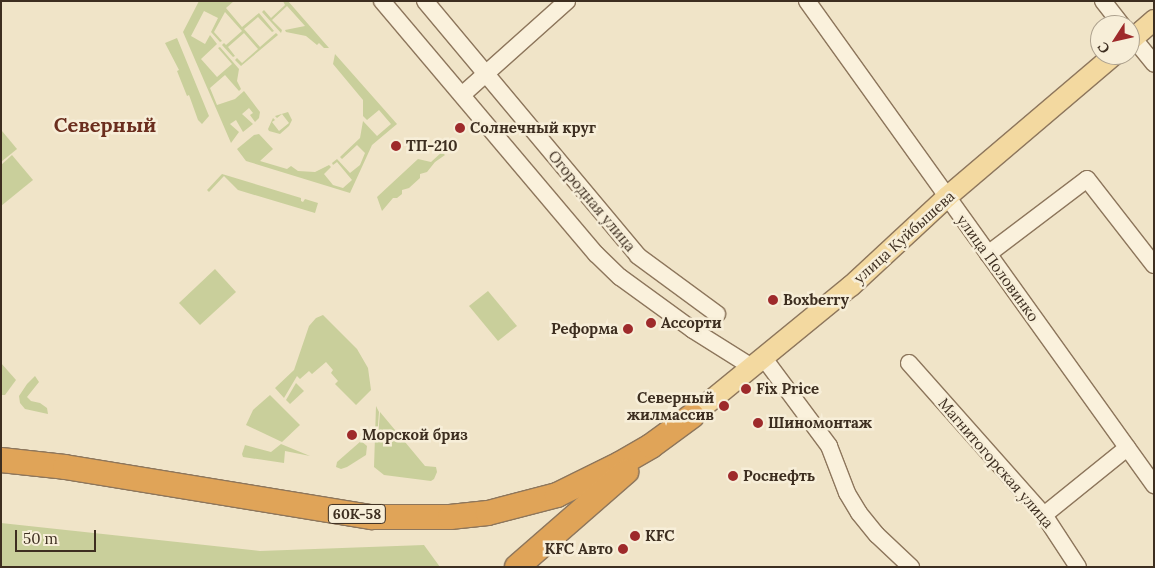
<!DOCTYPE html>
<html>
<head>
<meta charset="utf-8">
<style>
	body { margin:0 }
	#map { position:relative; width:1155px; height:568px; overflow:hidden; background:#f0e4c8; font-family:Lora,serif }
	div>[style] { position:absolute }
	.green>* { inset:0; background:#c9cf9b }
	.roads { filter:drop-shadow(1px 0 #8d765c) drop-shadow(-1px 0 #8d765c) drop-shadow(0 1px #8d765c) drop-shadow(0 -1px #8d765c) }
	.minor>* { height:16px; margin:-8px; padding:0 8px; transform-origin:8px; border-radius:8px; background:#faf1dc }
	.major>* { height:20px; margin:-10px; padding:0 10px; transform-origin:10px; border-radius:10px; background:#f3d9a0 }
	.highway>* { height:24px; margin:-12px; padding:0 12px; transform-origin:12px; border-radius:12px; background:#e0a458 }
	.dots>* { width:14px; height:14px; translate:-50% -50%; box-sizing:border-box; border:2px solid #f7eed8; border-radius:50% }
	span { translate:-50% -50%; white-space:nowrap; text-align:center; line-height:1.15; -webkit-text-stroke:5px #f7eed8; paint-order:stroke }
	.shield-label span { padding:1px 4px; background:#f7eed8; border:1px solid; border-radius:4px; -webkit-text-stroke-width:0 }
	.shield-label { font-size:14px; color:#3d2e20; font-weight:700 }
	.poi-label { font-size:15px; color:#3d2e20; font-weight:700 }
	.left { translate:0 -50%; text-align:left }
	.right { translate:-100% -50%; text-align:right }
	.street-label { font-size:15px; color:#3d2e20 }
	.district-label { font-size:20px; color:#6b2e1e; font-weight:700 }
	.frame { position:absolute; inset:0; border:2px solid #3d2e20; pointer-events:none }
	.north { position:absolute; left:1090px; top:15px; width:50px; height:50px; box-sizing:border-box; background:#f7eed8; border:1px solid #ada18e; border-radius:50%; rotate:235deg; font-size:14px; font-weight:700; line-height:20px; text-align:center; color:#3d2e20 }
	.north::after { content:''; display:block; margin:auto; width:18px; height:22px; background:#9e2a2b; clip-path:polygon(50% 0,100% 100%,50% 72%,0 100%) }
	.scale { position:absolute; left:15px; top:530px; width:81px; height:22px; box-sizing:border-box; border:2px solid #3d2e20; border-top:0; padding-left:6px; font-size:15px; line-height:18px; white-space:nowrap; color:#3d2e20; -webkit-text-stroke:4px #f7eed8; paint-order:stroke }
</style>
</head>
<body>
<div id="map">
	<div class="green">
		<div style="clip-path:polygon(199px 1px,234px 1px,226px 8px,242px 27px,259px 13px,274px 31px,272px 32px,258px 17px,244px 29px,260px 47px,276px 33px,278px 35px,241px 66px,235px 60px,237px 58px,242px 63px,258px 49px,244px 33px,228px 47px,235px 56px,233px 57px,222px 45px,224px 43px,226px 45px,242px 31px,225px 12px,214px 32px,222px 41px,220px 42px,211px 32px,218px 18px,204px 11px,191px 36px,205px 44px,210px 35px,217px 44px,201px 59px,217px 77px,232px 64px,218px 48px,220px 47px,239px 69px,237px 81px,241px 89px,239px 91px,225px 75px,210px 88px,217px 105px,235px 99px,244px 91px,260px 112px,259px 118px,255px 122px,250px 115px,253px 113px,249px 108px,242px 114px,253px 124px,243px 132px,236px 120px,230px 124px,239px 132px,231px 143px,183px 32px)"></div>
		<div style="clip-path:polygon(283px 1px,288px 1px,329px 48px,324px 48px,319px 43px,317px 45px,306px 36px,286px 32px,285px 30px,305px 26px,287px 6px,272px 20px,282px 30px,281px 33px,262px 12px,264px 10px,271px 18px,285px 5px)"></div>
		<div style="clip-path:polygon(177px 38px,209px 116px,202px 124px,198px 120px,189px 95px,187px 96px,177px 71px,179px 70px,165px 43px)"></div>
		<div style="clip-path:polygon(335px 54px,397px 124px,372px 145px,350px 193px,246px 161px,237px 149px,254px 135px,259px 134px,273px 149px,260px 161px,287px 169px,291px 166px,298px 171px,315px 172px,329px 165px,331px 167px,324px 174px,333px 185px,343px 188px,352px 180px,337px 162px,333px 165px,332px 163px,337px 159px,350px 173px,360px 165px,365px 153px,357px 145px,342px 159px,340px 157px,360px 138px,363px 121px,377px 136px,391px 124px,379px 110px,367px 120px,363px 116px,363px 100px,333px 64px)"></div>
		<div style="clip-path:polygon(288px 112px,292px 120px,289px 126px,280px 134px,269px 131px,268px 129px,273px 118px,275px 120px,272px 122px,279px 131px,289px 123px,282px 114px,277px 118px,275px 116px)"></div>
		<div style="clip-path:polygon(2px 131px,17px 149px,1px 162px,1px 132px)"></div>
		<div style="clip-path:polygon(442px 152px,445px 155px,435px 162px,427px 172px,420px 174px,420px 178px,409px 188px,402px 190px,402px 194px,397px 198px,393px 198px,382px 211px,377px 197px,418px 159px,431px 162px)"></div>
		<div style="clip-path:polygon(12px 155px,33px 180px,1px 206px,1px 165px)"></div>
		<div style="clip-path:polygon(222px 174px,301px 198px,301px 201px,303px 202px,305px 199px,318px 203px,315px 213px,238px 190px,224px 176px,209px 192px,207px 190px)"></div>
		<div style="clip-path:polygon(215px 269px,236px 292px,200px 325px,179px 303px)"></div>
		<div style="clip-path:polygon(488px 291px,517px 326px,498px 341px,469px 306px)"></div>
		<div style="clip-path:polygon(323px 315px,357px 349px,368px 368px,371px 390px,356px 405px,335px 384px,338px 381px,331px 373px,333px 370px,326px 362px,312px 374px,309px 371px,300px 379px,297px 376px,284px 398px,275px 388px,294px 370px,309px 326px,316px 318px)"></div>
		<div style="clip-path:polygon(1px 363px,16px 380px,5px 395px,1px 395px)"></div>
		<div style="clip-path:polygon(35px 376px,39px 382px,27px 397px,31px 401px,40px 403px,47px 408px,48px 414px,25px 409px,20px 403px,19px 396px,27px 384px)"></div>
		<div style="clip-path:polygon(296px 383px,304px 391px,290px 404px,286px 400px)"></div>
		<div style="clip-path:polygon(270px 395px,300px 425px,282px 442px,246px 425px,253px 410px)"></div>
		<div style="clip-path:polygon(376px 406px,379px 412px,377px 438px,386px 438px,378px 437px,380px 412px,425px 466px,436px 467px,437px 472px,434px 479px,431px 481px,384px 475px,374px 467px)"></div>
		<div style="clip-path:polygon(361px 441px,367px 446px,366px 455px,347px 467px,341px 469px,336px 467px,337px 462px)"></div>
		<div style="clip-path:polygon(281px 444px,310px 456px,285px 451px,284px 463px,243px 457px,242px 454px,245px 445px,271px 452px)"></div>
		<div style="clip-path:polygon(1px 523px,260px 551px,424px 545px,440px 567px,1px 567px)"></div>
	</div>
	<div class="roads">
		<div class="minor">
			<div style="left:382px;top:1px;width:331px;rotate:49.8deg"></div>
			<div style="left:596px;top:254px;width:33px;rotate:44deg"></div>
			<div style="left:620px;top:277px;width:90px;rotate:36deg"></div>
			<div style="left:693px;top:330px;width:70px;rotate:32.1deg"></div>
			<div style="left:425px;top:1px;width:332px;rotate:50.1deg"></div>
			<div style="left:638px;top:256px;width:98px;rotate:36.3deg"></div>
			<div style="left:807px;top:1px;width:596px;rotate:54.36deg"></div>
			<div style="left:1103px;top:1px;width:31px;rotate:52deg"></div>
			<div style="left:1130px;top:34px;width:38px;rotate:51deg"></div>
			<div style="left:462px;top:95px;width:141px;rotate:-41.8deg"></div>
			<div style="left:988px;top:254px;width:124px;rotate:-37.1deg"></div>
			<div style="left:1087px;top:179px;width:109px;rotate:52.1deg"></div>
			<div style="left:763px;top:357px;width:111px;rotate:53.4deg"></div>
			<div style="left:829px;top:446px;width:50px;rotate:69deg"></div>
			<div style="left:847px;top:493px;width:23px;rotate:59deg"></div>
			<div style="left:859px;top:513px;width:28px;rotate:51deg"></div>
			<div style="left:877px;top:535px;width:47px;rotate:43.3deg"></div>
			<div style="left:909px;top:363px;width:203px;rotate:48.4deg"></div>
			<div style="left:1044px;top:515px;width:62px;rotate:56.8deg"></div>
			<div style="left:1044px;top:515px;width:107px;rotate:-38.9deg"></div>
		</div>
		<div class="major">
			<div style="left:1130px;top:41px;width:32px;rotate:-41deg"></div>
			<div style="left:692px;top:416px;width:205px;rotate:-39.3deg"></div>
			<div style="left:851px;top:286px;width:131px;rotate:-42.8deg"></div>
			<div style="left:947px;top:197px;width:219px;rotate:-40.4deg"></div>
		</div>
		<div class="highway">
			<div style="left:1px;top:460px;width:64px;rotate:6.2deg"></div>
			<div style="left:65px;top:467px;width:311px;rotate:9.3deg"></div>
			<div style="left:372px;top:517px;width:78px"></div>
			<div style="left:450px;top:517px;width:38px;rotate:-6deg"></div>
			<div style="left:488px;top:513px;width:71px;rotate:-14.6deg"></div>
			<div style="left:557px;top:495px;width:70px;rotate:-26.2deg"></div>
			<div style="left:620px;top:464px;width:36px;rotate:-30deg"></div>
			<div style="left:651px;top:446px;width:51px;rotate:-36.2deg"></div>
			<div style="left:517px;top:567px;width:145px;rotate:-41.1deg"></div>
		</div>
	</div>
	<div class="dots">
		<div style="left:460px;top:128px;background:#9e2a2b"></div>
		<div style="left:396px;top:146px;background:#9e2a2b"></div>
		<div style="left:773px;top:300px;background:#9e2a2b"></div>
		<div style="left:651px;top:323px;background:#9e2a2b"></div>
		<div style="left:628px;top:329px;background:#9e2a2b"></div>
		<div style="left:746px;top:389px;background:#9e2a2b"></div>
		<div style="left:724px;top:406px;background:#9e2a2b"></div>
		<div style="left:758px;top:423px;background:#9e2a2b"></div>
		<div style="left:352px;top:435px;background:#9e2a2b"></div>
		<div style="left:733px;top:476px;background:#9e2a2b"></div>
		<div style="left:635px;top:536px;background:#9e2a2b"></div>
		<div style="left:623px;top:549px;background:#9e2a2b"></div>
	</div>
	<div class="shield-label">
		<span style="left:357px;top:514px">60К-58</span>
	</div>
	<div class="poi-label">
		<span class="left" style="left:470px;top:128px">Солнечный круг</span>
		<span class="left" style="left:406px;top:146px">ТП-210</span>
		<span class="left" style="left:783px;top:300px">Boxberry</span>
		<span class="left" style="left:661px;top:323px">Ассорти</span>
		<span class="right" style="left:618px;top:329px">Реформа</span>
		<span class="left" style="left:756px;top:389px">Fix Price</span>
		<span class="right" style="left:714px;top:406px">Северный<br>жилмассив</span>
		<span class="left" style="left:768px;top:423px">Шиномонтаж</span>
		<span class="left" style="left:362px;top:435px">Морской бриз</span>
		<span class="left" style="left:743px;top:476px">Роснефть</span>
		<span class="left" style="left:645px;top:536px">KFC</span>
		<span class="right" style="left:613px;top:549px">KFC Авто</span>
	</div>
	<div class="street-label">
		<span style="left:592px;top:201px;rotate:50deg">Огородная улица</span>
		<span style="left:904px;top:237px;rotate:-42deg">улица Куйбышева</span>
		<span style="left:998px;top:268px;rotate:54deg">улица Половинко</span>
		<span style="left:996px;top:463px;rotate:49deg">Магнитогорская улица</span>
	</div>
	<div class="district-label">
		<span style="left:105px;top:124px">Северный</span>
	</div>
	<div class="frame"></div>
	<div class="north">С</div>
	<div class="scale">50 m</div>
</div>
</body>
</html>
